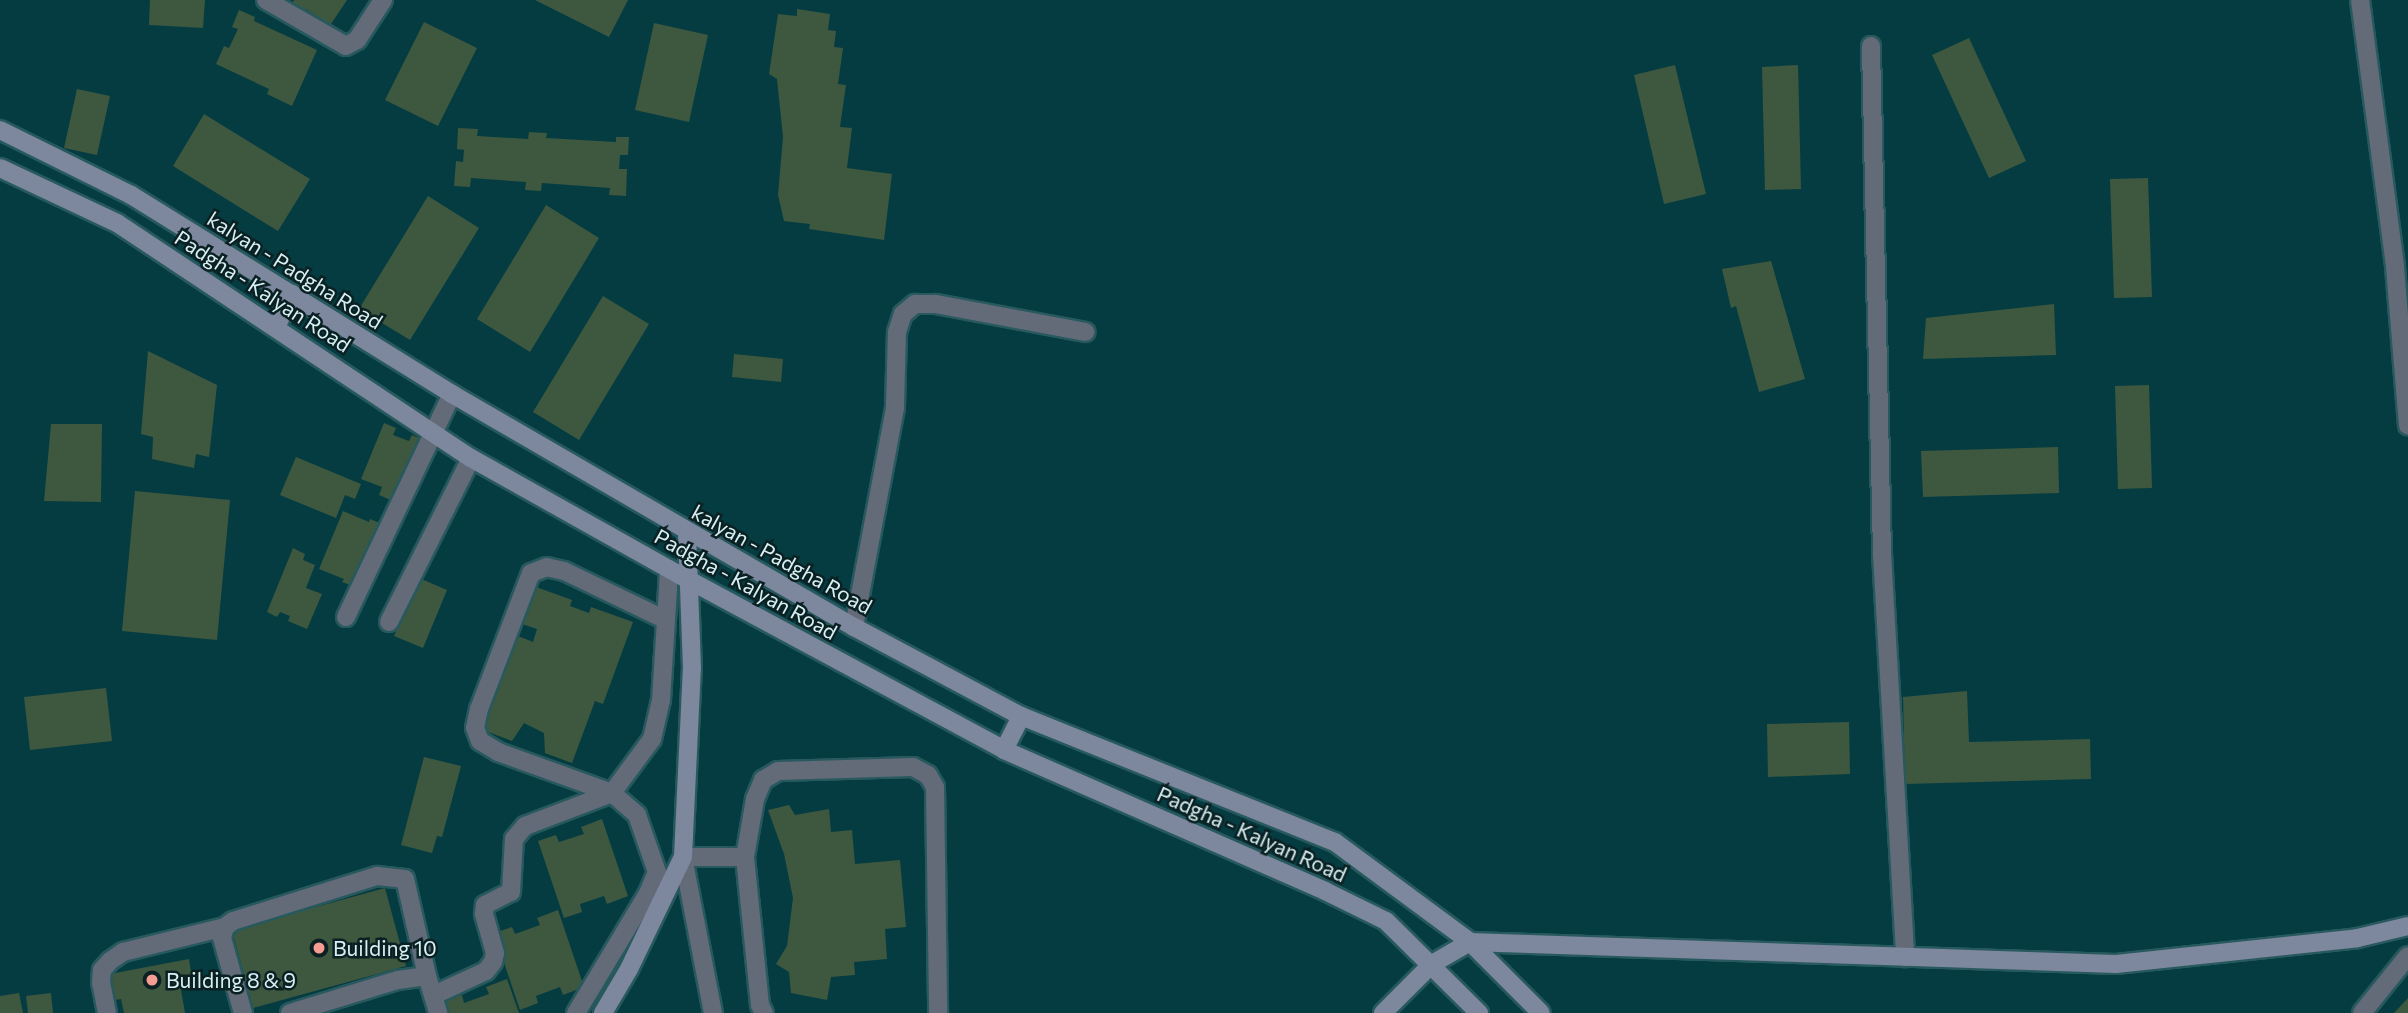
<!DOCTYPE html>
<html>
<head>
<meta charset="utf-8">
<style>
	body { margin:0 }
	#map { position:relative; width:2408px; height:1013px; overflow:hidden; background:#053c42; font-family:Commissioner,sans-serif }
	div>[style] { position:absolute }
	.building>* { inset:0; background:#3d583f }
	.roads { filter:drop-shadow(2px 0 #27595e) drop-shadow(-2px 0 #27595e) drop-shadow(0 2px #27595e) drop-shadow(0 -2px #27595e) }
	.lane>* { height:18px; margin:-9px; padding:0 9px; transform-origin:9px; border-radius:9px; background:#636a78 }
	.street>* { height:18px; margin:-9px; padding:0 9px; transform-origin:9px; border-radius:9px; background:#636a78 }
	.secondary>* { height:18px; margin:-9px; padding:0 9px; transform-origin:9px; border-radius:9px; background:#7d879e }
	.dots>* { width:19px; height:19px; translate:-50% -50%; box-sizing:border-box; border:4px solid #0b2022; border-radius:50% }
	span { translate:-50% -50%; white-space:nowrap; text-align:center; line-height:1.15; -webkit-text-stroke:5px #0b2022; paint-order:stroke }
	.street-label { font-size:21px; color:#d7f0f3 }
	.poi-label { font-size:21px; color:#d7f0f3 }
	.left { translate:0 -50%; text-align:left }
</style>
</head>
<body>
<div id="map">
	<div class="building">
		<div style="clip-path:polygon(150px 0,205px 0,203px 28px,149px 25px)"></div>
		<div style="clip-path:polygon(294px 0,347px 0,327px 30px,315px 23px,319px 18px,306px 9px,303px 14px,290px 6px)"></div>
		<div style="clip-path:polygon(535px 0,628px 0,609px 37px)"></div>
		<div style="clip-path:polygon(797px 9px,830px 14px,828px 30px,836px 31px,834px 47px,843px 48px,838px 84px,846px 85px,840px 127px,852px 128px,847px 168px,892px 174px,884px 240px,809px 229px,810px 224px,784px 221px,778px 195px,783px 137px,777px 79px,769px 74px,778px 14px,797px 16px)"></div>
		<div style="clip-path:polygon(239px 10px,255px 17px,254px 21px,317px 50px,292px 106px,267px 94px,269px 89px,216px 64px,224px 46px,229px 48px,238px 29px,232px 27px)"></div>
		<div style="clip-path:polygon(424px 22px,477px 48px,438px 126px,385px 100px)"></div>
		<div style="clip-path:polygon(654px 23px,708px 35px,689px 122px,635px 110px)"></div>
		<div style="clip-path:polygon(1969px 38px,2026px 161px,1989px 178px,1932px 55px)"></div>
		<div style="clip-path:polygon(1675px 65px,1706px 194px,1664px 204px,1634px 75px)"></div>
		<div style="clip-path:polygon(1798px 65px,1801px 189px,1765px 190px,1762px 67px)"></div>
		<div style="clip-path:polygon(77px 89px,110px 96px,97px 155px,64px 148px)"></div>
		<div style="clip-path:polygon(204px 114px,310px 179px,278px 231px,173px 166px)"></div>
		<div style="clip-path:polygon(458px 128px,478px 129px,477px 136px,528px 139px,529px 132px,547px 133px,546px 138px,616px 142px,616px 137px,629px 137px,628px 155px,620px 155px,619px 169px,627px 169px,626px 196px,609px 195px,610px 188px,542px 183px,541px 191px,525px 190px,526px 182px,471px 178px,470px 187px,454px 186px,456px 161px,463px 162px,464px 150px,457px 149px)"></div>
		<div style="clip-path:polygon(2148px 178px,2152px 297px,2114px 298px,2110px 179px)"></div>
		<div style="clip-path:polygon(428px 196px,479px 228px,410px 340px,359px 309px)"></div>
		<div style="clip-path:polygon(546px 205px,599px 238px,530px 352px,477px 319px)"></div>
		<div style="clip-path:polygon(1771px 261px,1805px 379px,1759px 392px,1736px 306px,1731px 308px,1722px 269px)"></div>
		<div style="clip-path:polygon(603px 296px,649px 324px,579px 440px,533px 412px)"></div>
		<div style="clip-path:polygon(2054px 304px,2056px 355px,1923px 359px,1926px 318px)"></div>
		<div style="clip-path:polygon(148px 351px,217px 385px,209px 457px,196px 454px,194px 468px,152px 459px,153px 437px,141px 434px)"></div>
		<div style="clip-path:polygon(734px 354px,783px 359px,781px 382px,732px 377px)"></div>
		<div style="clip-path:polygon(2149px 385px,2152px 488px,2118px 489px,2115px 386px)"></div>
		<div style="clip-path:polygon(384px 423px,396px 428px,393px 435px,409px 441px,412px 435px,421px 439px,395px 502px,379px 495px,382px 487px,361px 479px)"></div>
		<div style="clip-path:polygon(51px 424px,102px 424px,101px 502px,44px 501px)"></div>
		<div style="clip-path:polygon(2058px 447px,2059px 493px,1923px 497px,1921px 451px)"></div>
		<div style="clip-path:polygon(296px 457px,361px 484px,355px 499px,345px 495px,336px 518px,280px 495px)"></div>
		<div style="clip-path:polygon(135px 491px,230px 500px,217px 640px,122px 631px)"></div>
		<div style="clip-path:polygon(343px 511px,369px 522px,370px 519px,380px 523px,353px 586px,342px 582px,344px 579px,319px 569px)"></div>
		<div style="clip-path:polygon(293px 548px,305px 554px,303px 560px,315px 565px,306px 588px,322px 594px,307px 629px,288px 621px,290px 616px,280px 612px,277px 617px,267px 612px)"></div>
		<div style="clip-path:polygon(419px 578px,447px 590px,423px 648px,394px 636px)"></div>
		<div style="clip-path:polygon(536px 587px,572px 600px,570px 606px,589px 613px,591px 607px,633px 622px,603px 704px,595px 701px,572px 763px,545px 753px,544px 733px,524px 723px,512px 741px,483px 730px,518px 636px,533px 642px,537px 629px,522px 624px)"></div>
		<div style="clip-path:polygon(106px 688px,112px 741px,30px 750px,24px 697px)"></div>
		<div style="clip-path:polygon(1967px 691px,1969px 742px,2090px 739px,2091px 779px,1905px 784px,1903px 697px)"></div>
		<div style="clip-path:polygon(1849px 722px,1850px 774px,1768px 777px,1767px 724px)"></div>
		<div style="clip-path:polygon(424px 757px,461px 766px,442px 837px,437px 836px,432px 853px,401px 845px)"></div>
		<div style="clip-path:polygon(789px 805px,795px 815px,829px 809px,831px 832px,852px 830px,855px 864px,900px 860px,906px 927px,885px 929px,887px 959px,854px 962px,855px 975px,831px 977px,827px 1000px,791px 993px,789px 972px,776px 964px,787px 946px,793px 898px,784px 854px,768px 810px)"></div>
		<div style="clip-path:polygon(602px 819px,628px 896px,607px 904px,604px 896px,580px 904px,582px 912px,564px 918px,538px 841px,556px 835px,559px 842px,584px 834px,581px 827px)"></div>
		<div style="clip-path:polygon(385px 888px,406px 966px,253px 1008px,232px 930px)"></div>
		<div style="clip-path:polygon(558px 910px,584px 987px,563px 995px,560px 987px,536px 996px,538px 1003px,520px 1010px,494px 933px,512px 927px,515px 934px,540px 925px,537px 918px)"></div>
		<div style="clip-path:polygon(189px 959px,193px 987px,181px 990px,185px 1013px,124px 1013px,121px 999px,115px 1000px,110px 974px)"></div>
		<div style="clip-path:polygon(507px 979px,519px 1013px,447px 1013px,443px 1002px,462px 995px,464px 1003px,489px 994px,486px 987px)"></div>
		<div style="clip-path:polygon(19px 993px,23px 1013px,0 1013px,0 996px)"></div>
		<div style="clip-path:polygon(51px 993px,53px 1013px,28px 1013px,26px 996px)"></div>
		<div style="clip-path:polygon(2408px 998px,2408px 1013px,2394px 1013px)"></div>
	</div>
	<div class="roads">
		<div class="lane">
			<div style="left:1871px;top:46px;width:508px;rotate:88.76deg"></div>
			<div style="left:1882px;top:554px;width:404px;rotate:86.7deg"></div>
			<div style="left:389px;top:622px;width:183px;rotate:-63.4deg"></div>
			<div style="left:2362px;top:1013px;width:73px;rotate:-51.1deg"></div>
		</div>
		<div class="street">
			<div style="left:266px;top:0;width:92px;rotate:29.9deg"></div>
			<div style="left:346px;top:46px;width:13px;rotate:-29deg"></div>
			<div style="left:357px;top:40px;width:48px;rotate:-57deg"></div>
			<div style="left:2360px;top:0;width:269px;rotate:82.5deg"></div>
			<div style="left:2395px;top:267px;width:159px;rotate:85.3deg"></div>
			<div style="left:346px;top:617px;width:247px;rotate:-64.6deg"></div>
			<div style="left:666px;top:620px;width:113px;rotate:-154.3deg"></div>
			<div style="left:564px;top:571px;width:17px;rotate:-167deg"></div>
			<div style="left:547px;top:567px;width:17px;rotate:159deg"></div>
			<div style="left:531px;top:573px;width:146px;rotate:110.9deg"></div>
			<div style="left:479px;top:709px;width:19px;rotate:102deg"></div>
			<div style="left:475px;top:728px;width:14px;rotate:69deg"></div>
			<div style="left:480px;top:741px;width:21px;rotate:31deg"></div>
			<div style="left:498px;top:752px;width:121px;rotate:19.8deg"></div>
			<div style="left:612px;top:793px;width:67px;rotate:-53.5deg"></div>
			<div style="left:652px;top:739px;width:40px;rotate:-77deg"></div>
			<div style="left:661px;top:700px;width:112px;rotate:-86.4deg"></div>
			<div style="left:668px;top:588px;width:19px;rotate:-87deg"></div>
			<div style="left:854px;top:627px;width:224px;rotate:-79.4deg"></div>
			<div style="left:895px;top:407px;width:75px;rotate:-88.5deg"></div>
			<div style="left:897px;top:332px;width:19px;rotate:-72deg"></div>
			<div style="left:903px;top:314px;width:16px;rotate:-40deg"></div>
			<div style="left:915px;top:304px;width:21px"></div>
			<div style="left:936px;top:304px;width:152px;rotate:10.6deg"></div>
			<div style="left:434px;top:995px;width:57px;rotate:-24.8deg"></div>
			<div style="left:486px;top:971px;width:11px;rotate:-52deg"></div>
			<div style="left:493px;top:962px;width:9px;rotate:-77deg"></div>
			<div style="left:495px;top:953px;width:41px;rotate:-105.8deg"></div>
			<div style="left:484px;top:914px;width:9px;rotate:-84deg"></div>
			<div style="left:485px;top:905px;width:29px;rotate:-27deg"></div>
			<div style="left:511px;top:892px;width:53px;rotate:-86.8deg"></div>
			<div style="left:514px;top:839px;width:17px;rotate:-50deg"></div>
			<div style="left:525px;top:826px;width:93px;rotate:-20.8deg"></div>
			<div style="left:612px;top:793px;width:33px;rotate:41deg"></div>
			<div style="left:637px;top:815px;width:60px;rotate:70.7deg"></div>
			<div style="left:657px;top:872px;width:25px;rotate:113deg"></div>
			<div style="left:647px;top:895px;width:138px;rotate:121deg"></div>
			<div style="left:107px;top:1013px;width:31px;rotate:-101deg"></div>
			<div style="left:101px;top:983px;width:13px;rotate:-86deg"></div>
			<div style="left:102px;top:970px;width:12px;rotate:-48deg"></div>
			<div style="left:110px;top:961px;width:16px;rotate:-35deg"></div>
			<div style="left:123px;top:952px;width:105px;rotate:-13.8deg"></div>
			<div style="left:243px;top:1013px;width:78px;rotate:-105.6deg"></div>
			<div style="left:222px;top:938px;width:11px;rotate:-75deg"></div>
			<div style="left:225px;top:927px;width:10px;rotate:-37deg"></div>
			<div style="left:233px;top:921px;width:151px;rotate:-17.4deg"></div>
			<div style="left:377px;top:876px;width:28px;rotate:6deg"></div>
			<div style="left:405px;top:879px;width:99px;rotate:77.2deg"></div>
			<div style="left:290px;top:1013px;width:113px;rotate:-17deg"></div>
			<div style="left:398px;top:980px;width:29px;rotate:-8deg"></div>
			<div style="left:427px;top:976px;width:39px;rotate:73deg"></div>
			<div style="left:713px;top:1013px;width:159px;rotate:-100.9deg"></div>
			<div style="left:683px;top:857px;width:62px"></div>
			<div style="left:764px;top:1013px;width:9px;rotate:-117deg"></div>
			<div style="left:760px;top:1005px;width:149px;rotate:-95.8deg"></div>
			<div style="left:745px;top:857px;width:59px;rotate:-80.2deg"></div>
			<div style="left:755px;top:799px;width:21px;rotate:-67deg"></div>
			<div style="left:763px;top:780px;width:17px;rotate:-31deg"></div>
			<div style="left:778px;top:771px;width:135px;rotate:-1.7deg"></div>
			<div style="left:913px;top:767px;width:17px;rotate:28deg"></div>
			<div style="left:928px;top:775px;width:14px;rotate:60deg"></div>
			<div style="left:935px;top:787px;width:226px;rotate:89.2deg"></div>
		</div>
		<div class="secondary">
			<div style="left:0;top:130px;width:146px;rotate:26.4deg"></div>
			<div style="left:131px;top:195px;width:378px;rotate:31.8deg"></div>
			<div style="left:452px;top:394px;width:465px;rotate:30.1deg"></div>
			<div style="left:854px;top:627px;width:189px;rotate:28.1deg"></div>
			<div style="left:1021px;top:716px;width:338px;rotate:21.9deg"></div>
			<div style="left:1335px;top:842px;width:168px;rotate:36.5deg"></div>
			<div style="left:1470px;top:942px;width:100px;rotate:45deg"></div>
			<div style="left:0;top:168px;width:129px;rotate:25.2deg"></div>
			<div style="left:117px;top:223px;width:425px;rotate:33.6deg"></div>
			<div style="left:471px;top:458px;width:248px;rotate:29.3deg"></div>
			<div style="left:687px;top:579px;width:360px;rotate:28.3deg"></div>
			<div style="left:1004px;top:750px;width:351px;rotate:23.7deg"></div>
			<div style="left:1325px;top:891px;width:68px;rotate:26.2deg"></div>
			<div style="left:1386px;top:921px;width:131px;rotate:44.7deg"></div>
			<div style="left:276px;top:327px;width:37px;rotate:-64deg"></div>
			<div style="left:1004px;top:750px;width:38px;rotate:-63deg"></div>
			<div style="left:603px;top:1013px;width:51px;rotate:-59.4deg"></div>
			<div style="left:629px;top:969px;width:124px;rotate:-64.3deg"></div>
			<div style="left:683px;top:857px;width:188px;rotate:-87.3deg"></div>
			<div style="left:692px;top:669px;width:136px;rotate:-92.1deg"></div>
			<div style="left:1383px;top:1013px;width:69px;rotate:-45deg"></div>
			<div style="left:1432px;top:964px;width:44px;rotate:-30.1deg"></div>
			<div style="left:1470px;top:942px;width:646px;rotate:1.95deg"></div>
			<div style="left:2116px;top:964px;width:243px;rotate:-6.1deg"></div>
			<div style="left:2358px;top:938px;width:51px;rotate:-13.5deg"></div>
		</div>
	</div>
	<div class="dots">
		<div style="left:319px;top:948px;background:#f59c93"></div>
		<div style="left:152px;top:980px;background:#f59c93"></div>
	</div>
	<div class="street-label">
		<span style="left:295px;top:270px;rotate:32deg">kalyan - Padgha Road</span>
		<span style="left:263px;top:291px;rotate:33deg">Padgha - Kalyan Road</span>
		<span style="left:782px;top:559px;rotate:29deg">kalyan - Padgha Road</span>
		<span style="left:746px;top:584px;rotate:29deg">Padgha - Kalyan Road</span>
		<span style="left:1252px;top:834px;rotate:24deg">Padgha - Kalyan Road</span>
	</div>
	<div class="poi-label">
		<span class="left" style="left:333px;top:948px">Building 10</span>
		<span class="left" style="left:166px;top:980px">Building 8 &amp; 9</span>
	</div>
</div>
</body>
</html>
